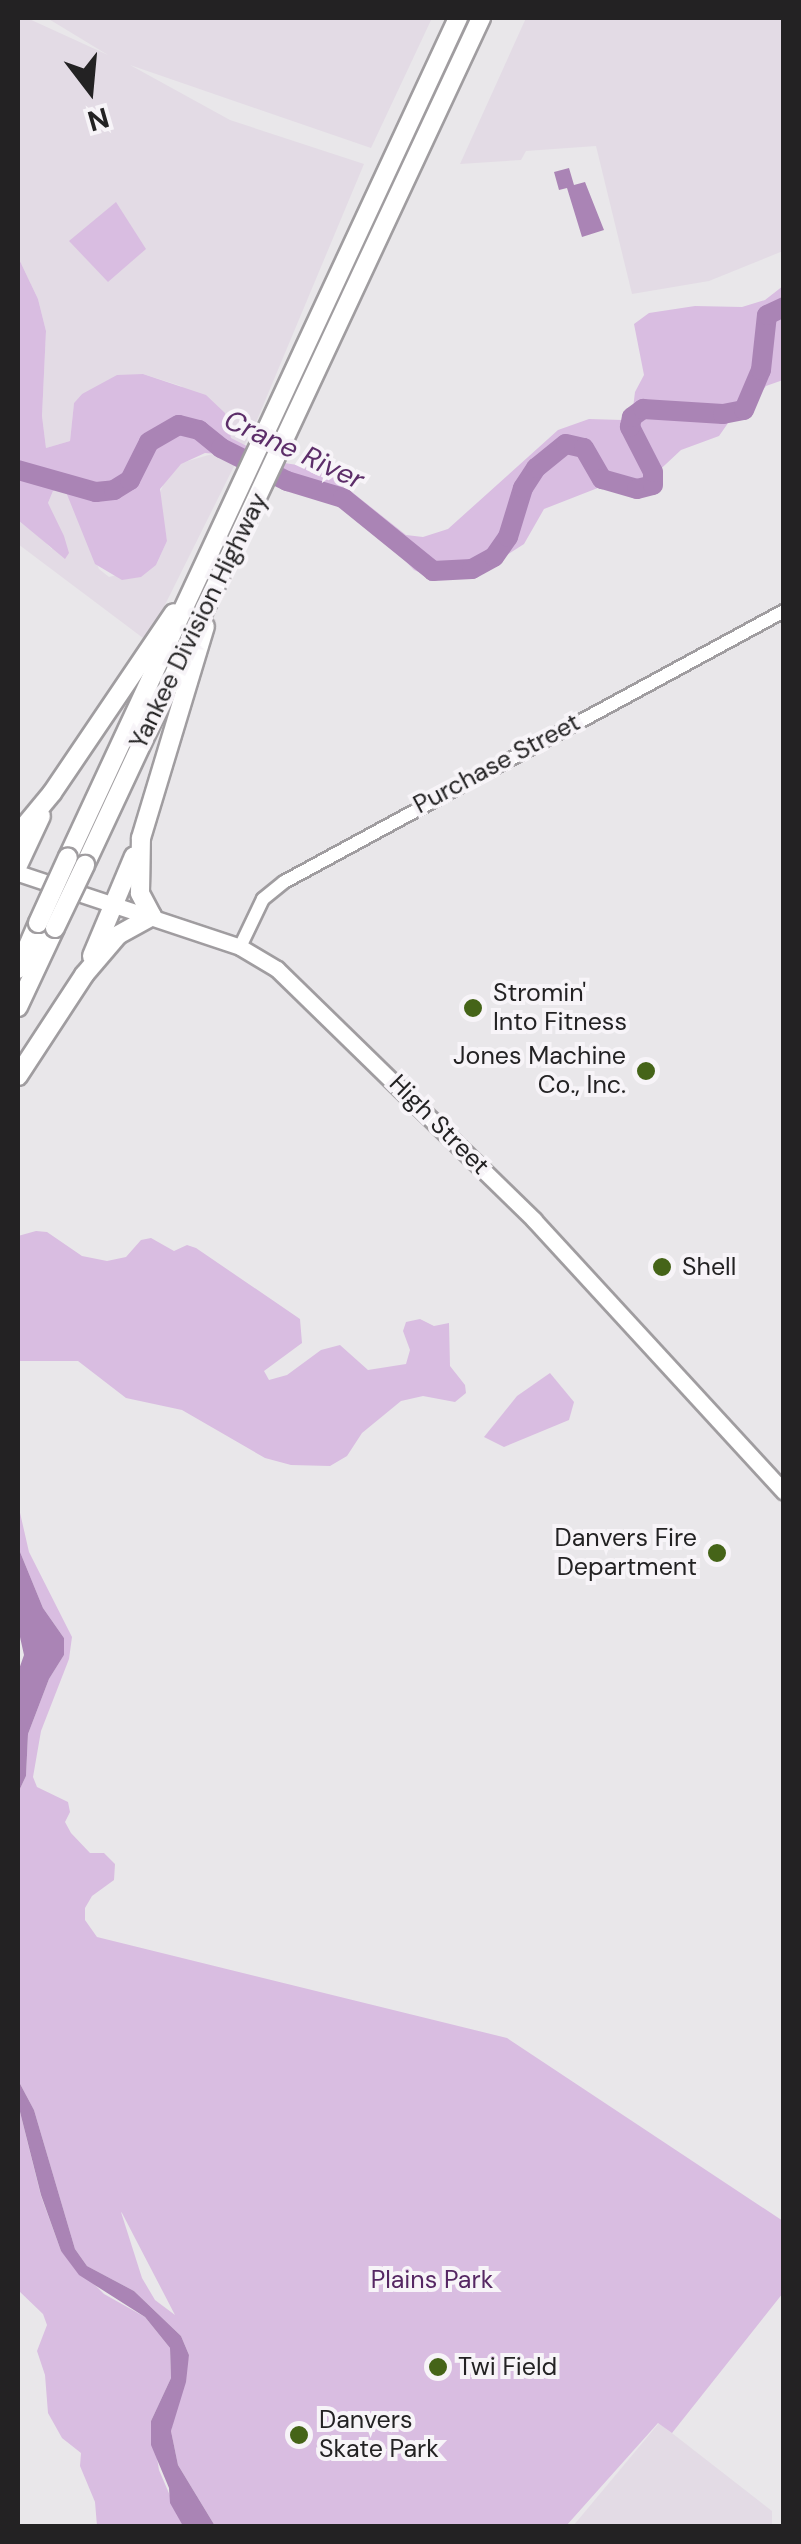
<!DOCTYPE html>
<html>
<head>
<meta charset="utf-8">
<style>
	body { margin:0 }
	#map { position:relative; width:801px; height:2544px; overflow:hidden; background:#e9e7ea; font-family:"DM Sans",sans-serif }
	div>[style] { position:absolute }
	.built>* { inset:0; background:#e3dbe5 }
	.green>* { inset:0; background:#d9bde1 }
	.water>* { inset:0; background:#aa84b5 }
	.river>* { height:20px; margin:-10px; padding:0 10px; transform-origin:10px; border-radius:10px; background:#aa84b5 }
	.roads { filter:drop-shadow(2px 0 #a09da0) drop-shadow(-2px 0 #a09da0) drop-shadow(0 2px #a09da0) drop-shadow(0 -2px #a09da0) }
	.minor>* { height:12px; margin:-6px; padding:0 6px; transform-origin:6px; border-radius:6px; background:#fff }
	.major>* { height:15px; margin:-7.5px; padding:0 7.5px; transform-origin:7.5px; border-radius:7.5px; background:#fff }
	.highway>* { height:18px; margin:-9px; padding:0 9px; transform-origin:9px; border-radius:9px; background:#fff }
	.bridges { filter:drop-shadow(2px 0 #a09da0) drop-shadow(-2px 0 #a09da0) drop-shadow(0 2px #a09da0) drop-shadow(0 -2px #a09da0) }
	.highway-bridge>* { height:18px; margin:-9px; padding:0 9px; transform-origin:9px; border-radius:9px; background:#fff }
	.dots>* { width:28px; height:28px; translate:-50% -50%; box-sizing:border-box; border:5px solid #f7f4f8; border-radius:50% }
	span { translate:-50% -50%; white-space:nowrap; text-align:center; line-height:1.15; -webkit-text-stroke:8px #f7f4f8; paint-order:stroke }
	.street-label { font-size:25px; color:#232223 }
	.poi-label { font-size:25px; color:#232223 }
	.left { translate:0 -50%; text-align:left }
	.right { translate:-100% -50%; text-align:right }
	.park-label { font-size:25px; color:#562763 }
	.water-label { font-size:28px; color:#5c2d69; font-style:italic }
	.frame { position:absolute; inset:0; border:20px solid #232223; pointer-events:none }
	.north { position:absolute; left:40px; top:40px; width:100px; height:100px; -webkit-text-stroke:8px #f7f4f8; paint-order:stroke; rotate:164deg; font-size:28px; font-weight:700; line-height:40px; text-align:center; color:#232223 }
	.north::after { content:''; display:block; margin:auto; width:35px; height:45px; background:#232223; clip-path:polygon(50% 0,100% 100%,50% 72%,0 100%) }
</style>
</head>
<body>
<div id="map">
	<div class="built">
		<div style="clip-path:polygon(18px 18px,27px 18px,108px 55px,47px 18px,432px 18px,371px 148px,130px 65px,230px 120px,364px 164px,257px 420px,147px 641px,18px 544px,18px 517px,52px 549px,48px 503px,53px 491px,64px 486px,99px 569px,109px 577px,156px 565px,167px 541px,159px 495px,164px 483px,181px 463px,219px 452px,181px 386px,143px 374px,82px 394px,74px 403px,70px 441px,46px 448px,42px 416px,46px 331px,38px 299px,18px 257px)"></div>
		<div style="clip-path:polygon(526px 18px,783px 18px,783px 251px,709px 281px,632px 294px,596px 146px,526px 151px,521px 160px,460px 164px)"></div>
		<div style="clip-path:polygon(659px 2423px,772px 2511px,772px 2526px,573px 2526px)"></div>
	</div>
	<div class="green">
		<div style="clip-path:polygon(116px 202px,146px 249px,108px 282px,69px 241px)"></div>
		<div style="clip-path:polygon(18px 257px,38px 299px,46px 331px,42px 416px,46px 448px,70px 441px,74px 403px,82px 394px,117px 375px,143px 374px,206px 395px,225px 413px,231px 438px,278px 462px,323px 469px,406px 535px,423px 537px,448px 529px,558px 430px,589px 419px,622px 420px,632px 416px,635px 392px,644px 375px,634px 324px,649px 313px,695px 306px,742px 307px,765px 300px,783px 286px,783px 380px,766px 386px,747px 411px,733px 416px,719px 436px,681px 450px,651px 478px,608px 484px,544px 509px,524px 544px,482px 571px,459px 579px,433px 578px,414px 570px,370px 524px,338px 501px,308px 488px,288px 486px,231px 455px,205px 453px,181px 464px,160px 489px,167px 541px,156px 565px,141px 577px,122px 580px,95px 564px,64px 487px,53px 491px,48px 503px,64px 536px,69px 553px,65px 559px,18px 520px)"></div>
		<div style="clip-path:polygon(36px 1231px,47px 1232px,82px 1256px,107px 1261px,126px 1257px,141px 1240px,151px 1238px,174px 1251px,187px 1245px,196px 1248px,300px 1319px,302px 1343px,264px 1371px,269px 1380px,287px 1375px,321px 1350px,340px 1345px,368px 1370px,406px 1364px,410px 1350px,403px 1331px,406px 1322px,420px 1319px,434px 1326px,449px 1323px,450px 1366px,465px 1385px,466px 1393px,455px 1402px,423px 1396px,401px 1401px,362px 1433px,347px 1456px,330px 1466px,291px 1465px,265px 1458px,182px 1410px,126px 1398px,78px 1361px,18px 1361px,18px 1236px)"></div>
		<div style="clip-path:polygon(550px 1373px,574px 1402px,569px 1420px,504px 1447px,484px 1437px,517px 1396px)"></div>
		<div style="clip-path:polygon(evenodd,18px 1504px,29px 1552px,72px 1637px,69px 1659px,41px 1731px,33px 1777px,37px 1787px,68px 1802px,70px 1812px,65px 1822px,71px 1833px,90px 1853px,104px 1853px,115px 1864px,114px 1880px,92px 1896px,85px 1908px,85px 1920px,97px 1937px,507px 2038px,783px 2221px,783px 2293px,672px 2433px,658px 2423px,566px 2526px,215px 2526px,178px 2465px,171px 2431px,189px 2355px,181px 2336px,134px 2291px,87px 2266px,75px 2249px,34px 2110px,18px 2080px,18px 1793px,26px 1776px,28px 1734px,49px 1679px,64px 1655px,64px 1638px,43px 1608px,18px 1547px,18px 1504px,121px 2212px,122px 2213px,175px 2315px,155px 2300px,142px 2278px,121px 2212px)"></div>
		<div style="clip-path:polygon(18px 2104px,41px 2196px,61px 2251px,104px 2294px,145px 2317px,170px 2348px,171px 2378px,151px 2421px,159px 2470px,183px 2526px,97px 2526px,95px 2502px,80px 2466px,81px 2453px,62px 2438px,48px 2413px,45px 2375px,37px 2351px,47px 2325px,43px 2314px,18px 2290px)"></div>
	</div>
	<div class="water">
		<div style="clip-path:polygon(569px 168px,574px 185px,585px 182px,604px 230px,582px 237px,567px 188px,559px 190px,554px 172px)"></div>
		<div style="clip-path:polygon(18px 1547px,43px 1608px,64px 1638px,64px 1655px,49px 1679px,28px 1734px,26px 1776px,18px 1793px,18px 1672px,24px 1655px,18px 1628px)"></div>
		<div style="clip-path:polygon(18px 2080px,34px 2110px,75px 2249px,87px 2266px,134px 2291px,181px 2336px,189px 2355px,186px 2382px,171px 2431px,178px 2465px,215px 2526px,183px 2526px,170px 2503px,169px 2488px,151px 2445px,151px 2421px,171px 2378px,170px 2348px,145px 2317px,79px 2275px,61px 2251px,41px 2195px,18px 2104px)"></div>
	</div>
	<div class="river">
		<div style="left:18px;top:470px;width:81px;rotate:15.8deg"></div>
		<div style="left:96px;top:492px;width:18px;rotate:-6deg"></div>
		<div style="left:114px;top:490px;width:19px;rotate:-32deg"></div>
		<div style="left:130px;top:480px;width:42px;rotate:-63.4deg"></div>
		<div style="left:149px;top:442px;width:34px;rotate:-30deg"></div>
		<div style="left:179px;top:425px;width:21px;rotate:14deg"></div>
		<div style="left:199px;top:430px;width:28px;rotate:39deg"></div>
		<div style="left:221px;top:448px;width:74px;rotate:26.6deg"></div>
		<div style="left:287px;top:481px;width:59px;rotate:16.9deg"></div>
		<div style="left:343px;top:498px;width:116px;rotate:39deg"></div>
		<div style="left:433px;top:571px;width:39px;rotate:-3deg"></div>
		<div style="left:472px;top:569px;width:25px;rotate:-29deg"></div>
		<div style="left:494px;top:557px;width:24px;rotate:-55deg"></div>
		<div style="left:508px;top:537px;width:51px;rotate:-73deg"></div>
		<div style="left:523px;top:488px;width:24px;rotate:-57deg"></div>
		<div style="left:536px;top:468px;width:38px;rotate:-39deg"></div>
		<div style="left:566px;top:444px;width:18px;rotate:13deg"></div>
		<div style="left:584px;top:448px;width:36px;rotate:60deg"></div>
		<div style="left:602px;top:479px;width:36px;rotate:16deg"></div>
		<div style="left:637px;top:489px;width:16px;rotate:-14deg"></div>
		<div style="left:653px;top:485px;width:13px;rotate:-90deg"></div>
		<div style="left:653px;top:472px;width:51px;rotate:-117.1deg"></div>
		<div style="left:630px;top:427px;width:10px;rotate:-79deg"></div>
		<div style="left:632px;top:417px;width:14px;rotate:-36deg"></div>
		<div style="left:643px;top:409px;width:80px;rotate:3.6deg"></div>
		<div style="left:723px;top:414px;width:21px;rotate:-11deg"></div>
		<div style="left:744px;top:410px;width:43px;rotate:-67deg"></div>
		<div style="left:761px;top:370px;width:55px;rotate:-83.8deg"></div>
		<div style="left:767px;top:315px;width:19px;rotate:-25deg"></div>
	</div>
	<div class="roads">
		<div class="minor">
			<div style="left:240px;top:947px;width:53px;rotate:-64.4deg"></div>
			<div style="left:263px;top:899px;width:27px;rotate:-39deg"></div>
			<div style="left:284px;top:882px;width:569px;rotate:-28.46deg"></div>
		</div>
		<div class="major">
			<div style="left:18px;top:873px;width:234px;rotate:18.4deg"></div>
			<div style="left:240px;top:947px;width:43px;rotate:30.7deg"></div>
			<div style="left:277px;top:969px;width:359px;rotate:44.3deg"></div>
			<div style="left:534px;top:1220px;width:369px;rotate:47.4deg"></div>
		</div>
		<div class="highway">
			<div style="left:18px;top:834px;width:53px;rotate:-50.3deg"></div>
			<div style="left:52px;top:793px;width:217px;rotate:-55.9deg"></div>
			<div style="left:68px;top:857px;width:925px;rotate:-65.07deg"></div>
			<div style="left:18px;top:865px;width:54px;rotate:-64.9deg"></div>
			<div style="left:85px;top:865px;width:935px;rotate:-64.94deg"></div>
			<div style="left:92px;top:956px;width:108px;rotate:-67.2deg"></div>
			<div style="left:18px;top:969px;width:50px;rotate:-66.5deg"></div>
			<div style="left:18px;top:1007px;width:87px;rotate:-64.9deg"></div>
			<div style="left:18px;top:1076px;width:121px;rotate:-56.8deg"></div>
			<div style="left:84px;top:975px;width:52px;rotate:-49.6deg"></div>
			<div style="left:118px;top:935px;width:39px;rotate:-29deg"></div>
			<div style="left:152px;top:916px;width:26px;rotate:-118deg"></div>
			<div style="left:140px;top:893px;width:55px;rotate:-89deg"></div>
			<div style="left:141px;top:838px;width:221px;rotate:-73.2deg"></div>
		</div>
	</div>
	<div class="bridges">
		<div class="highway-bridge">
			<div style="left:38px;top:923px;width:72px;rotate:-65.6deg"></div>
			<div style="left:55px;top:928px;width:70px;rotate:-64.5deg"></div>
		</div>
	</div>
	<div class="dots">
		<div style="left:473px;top:1008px;background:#456418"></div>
		<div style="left:646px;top:1071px;background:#456418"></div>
		<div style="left:662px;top:1267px;background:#456418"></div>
		<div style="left:717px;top:1553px;background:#456418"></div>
		<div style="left:438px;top:2367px;background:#456418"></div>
		<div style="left:299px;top:2435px;background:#456418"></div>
	</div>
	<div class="street-label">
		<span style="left:199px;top:621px;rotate:-64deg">Yankee Division Highway</span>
		<span style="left:497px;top:764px;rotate:-28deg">Purchase Street</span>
		<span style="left:439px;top:1125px;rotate:45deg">High Street</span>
	</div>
	<div class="poi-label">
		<span class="left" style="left:493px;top:1008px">Stromin'<br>Into Fitness</span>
		<span class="right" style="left:626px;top:1071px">Jones Machine<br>Co., Inc.</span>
		<span class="left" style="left:682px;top:1267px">Shell</span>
		<span class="right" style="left:697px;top:1553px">Danvers Fire<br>Department</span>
		<span class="left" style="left:458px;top:2367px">Twi Field</span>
		<span class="left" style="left:319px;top:2435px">Danvers<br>Skate Park</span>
	</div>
	<div class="park-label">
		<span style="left:432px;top:2280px">Plains Park</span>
	</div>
	<div class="water-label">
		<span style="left:294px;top:450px;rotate:25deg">Crane River</span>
	</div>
	<div class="frame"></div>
	<div class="north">N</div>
</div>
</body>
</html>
